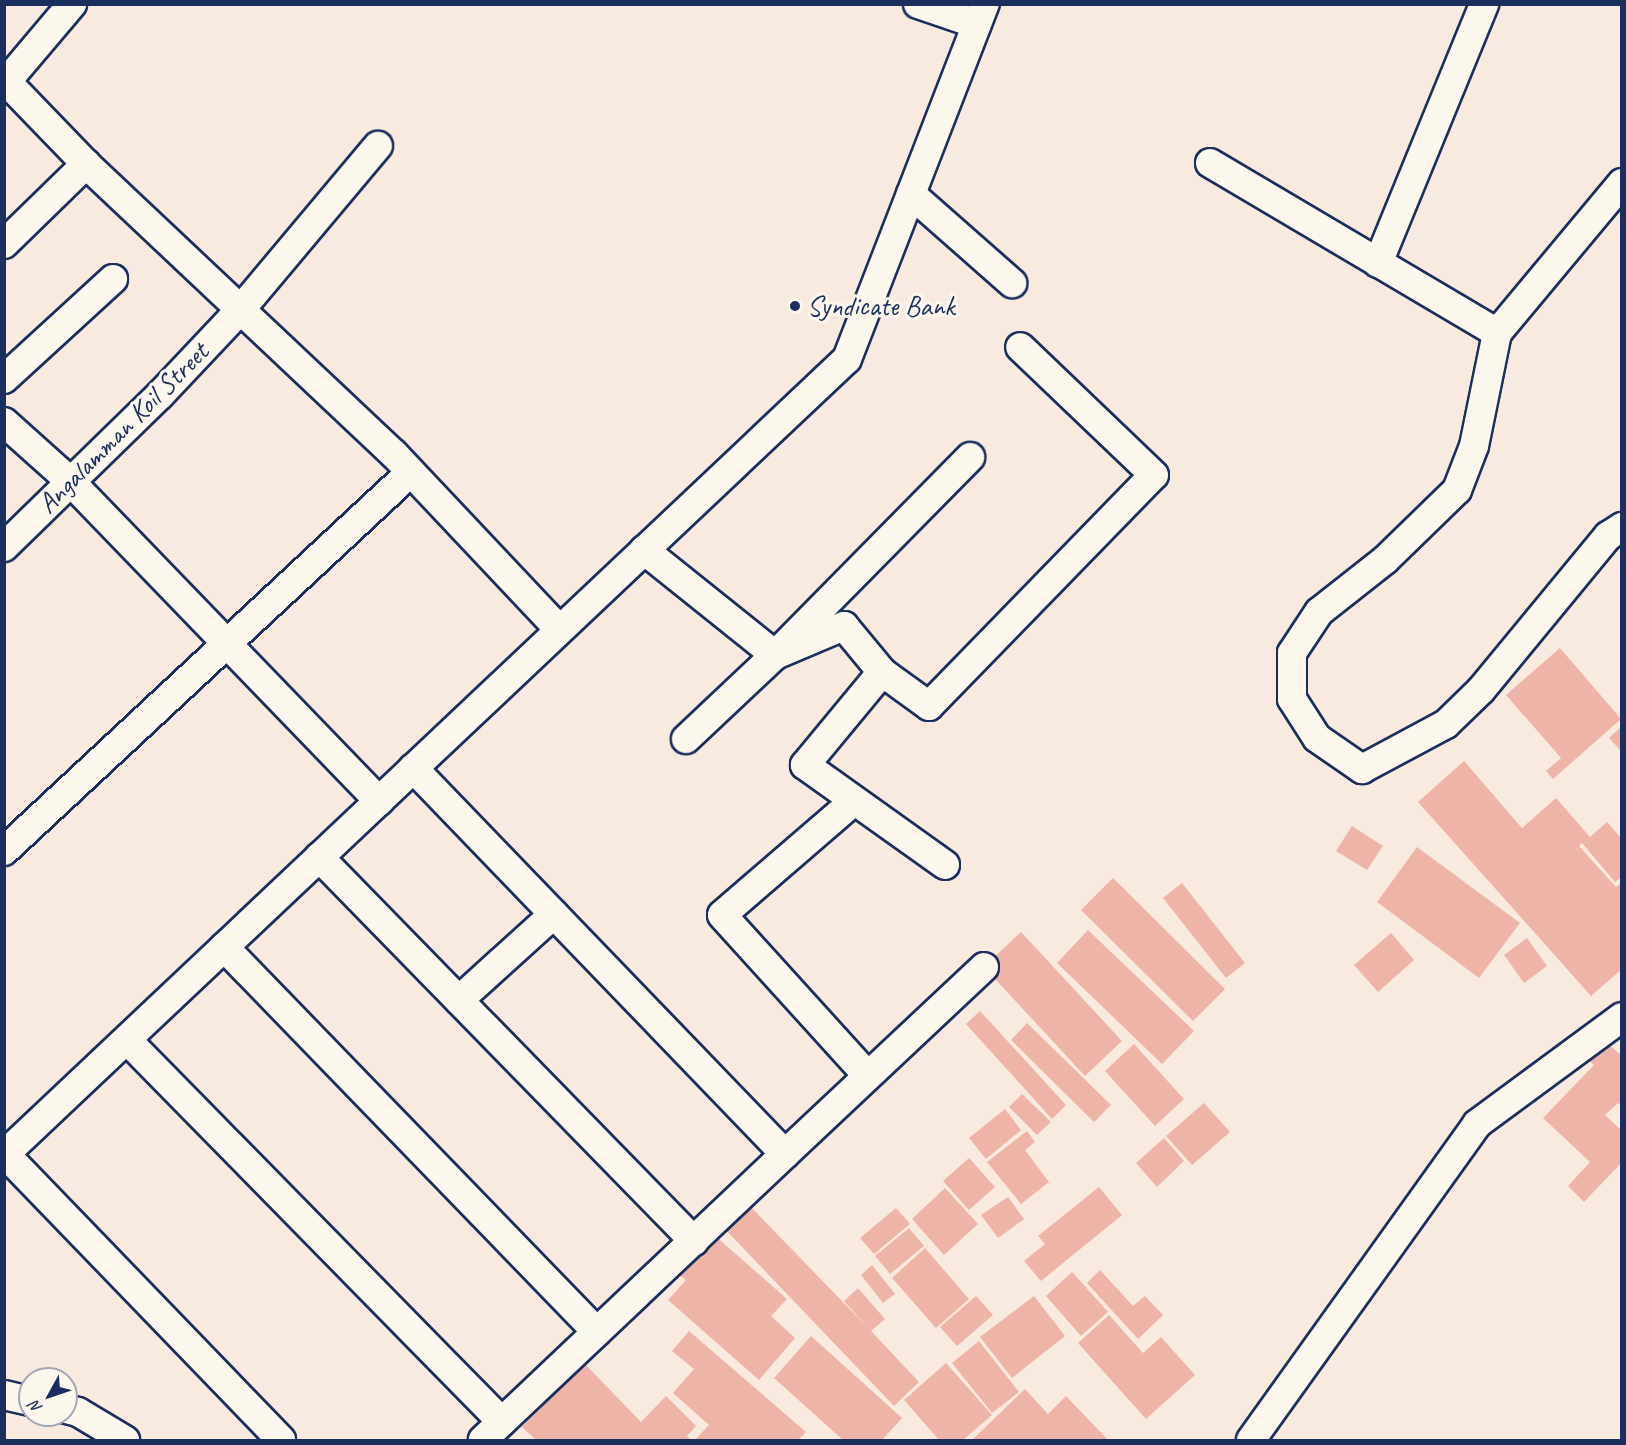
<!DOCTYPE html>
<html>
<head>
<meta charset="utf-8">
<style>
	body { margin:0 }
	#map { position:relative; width:1626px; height:1445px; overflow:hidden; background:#f8eade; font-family:Caveat,sans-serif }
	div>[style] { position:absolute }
	.building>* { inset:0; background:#eeb4a7 }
	.roads { filter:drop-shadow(2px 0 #1b2f5e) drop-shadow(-2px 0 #1b2f5e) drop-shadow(0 2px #1b2f5e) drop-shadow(0 -2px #1b2f5e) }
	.street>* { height:28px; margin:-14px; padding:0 14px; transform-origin:14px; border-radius:14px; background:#fbf7ec }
	.dots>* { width:16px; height:16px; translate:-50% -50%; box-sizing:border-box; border:3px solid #fbf7ec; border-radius:50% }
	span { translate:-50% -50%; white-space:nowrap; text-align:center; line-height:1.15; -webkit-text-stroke:6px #fbf7ec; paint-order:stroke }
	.poi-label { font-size:28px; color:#1b2f5e }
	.left { translate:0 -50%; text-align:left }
	.street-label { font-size:28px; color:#1b2f5e }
	.frame { position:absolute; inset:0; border:6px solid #1b2f5e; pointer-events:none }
	.north { position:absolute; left:18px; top:1367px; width:60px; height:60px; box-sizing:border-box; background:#fbf7ec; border:2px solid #a1a7b3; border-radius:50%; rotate:230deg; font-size:16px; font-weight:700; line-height:24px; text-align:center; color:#1b2f5e }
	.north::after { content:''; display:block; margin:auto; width:21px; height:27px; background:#1b2f5e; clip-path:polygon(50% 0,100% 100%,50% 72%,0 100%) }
</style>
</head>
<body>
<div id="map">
	<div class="building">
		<div style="clip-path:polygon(1560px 648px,1621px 719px,1553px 779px,1546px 771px,1561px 758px,1506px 695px)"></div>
		<div style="clip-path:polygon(1622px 726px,1622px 752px,1609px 738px)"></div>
		<div style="clip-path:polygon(1464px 761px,1522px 828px,1556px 798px,1590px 837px,1607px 822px,1622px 839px,1622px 877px,1615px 882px,1582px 843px,1579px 846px,1616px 887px,1622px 882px,1622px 969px,1591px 996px,1418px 802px)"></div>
		<div style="clip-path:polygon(1352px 826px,1383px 846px,1367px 870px,1336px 851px)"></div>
		<div style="clip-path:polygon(1417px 847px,1520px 923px,1479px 978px,1377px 902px)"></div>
		<div style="clip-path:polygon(1113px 878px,1225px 989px,1193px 1021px,1081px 910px)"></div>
		<div style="clip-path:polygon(1182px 883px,1245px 963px,1226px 978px,1163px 898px)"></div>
		<div style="clip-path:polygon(1088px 930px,1194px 1031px,1162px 1064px,1057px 963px)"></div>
		<div style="clip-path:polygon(1021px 932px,1122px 1041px,1085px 1076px,984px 967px)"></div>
		<div style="clip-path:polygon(1391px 933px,1414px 960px,1378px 992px,1354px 965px)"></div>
		<div style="clip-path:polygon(1527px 938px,1547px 966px,1524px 983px,1504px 955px)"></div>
		<div style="clip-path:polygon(980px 1011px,1066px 1105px,1052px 1119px,966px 1024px)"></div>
		<div style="clip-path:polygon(1027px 1023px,1111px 1105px,1094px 1122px,1011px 1040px)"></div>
		<div style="clip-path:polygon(1606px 1042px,1622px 1056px,1622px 1106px,1618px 1103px,1605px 1115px,1622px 1131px,1622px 1162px,1584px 1202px,1568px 1186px,1590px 1162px,1543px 1118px,1594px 1065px,1589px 1060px)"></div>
		<div style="clip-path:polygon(1134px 1044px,1184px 1099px,1155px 1126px,1105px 1071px)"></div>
		<div style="clip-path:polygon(1022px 1094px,1051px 1122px,1037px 1135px,1009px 1107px)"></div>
		<div style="clip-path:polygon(1204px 1103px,1230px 1132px,1192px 1165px,1166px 1136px)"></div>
		<div style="clip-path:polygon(1005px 1109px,1021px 1130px,986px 1159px,969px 1138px)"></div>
		<div style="clip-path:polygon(1027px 1131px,1035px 1142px,1025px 1150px,1049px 1182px,1021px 1204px,987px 1162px)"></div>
		<div style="clip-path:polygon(1164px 1138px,1184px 1161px,1157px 1187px,1136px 1163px)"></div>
		<div style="clip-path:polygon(969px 1158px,995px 1187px,969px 1210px,943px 1181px)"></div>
		<div style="clip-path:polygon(1099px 1187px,1122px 1215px,1041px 1281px,1024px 1261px,1045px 1244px,1038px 1236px)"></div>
		<div style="clip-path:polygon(945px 1188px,978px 1224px,944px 1255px,912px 1219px)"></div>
		<div style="clip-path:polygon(1008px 1197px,1024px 1219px,998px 1238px,981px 1215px)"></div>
		<div style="clip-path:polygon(747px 1203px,869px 1329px,844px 1301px,858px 1288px,885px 1319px,871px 1331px,919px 1382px,894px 1406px,722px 1226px)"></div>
		<div style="clip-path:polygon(896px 1208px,910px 1224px,874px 1254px,860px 1238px)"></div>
		<div style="clip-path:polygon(909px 1228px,924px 1246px,890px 1274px,875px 1256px)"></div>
		<div style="clip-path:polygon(713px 1234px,787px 1299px,771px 1316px,795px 1338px,759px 1380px,668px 1300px,686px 1280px,678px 1274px)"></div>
		<div style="clip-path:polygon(925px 1248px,969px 1299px,936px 1328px,892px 1278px)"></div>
		<div style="clip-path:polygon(872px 1265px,895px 1294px,883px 1303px,861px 1275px)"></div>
		<div style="clip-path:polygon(1100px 1270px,1133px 1306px,1145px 1296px,1163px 1315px,1138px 1339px,1087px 1283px)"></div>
		<div style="clip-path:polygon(1072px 1272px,1108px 1312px,1081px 1336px,1046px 1296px)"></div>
		<div style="clip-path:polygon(976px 1296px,993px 1315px,957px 1346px,940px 1327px)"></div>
		<div style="clip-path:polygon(1034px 1296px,1065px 1336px,1012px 1378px,980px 1337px)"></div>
		<div style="clip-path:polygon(1109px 1315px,1143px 1353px,1161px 1337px,1195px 1375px,1146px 1419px,1078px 1343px)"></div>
		<div style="clip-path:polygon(689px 1331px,806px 1432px,798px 1440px,695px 1440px,709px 1425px,673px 1393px,694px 1369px,672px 1351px)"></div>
		<div style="clip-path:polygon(811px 1336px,902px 1418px,882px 1440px,843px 1440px,774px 1378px)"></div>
		<div style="clip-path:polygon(979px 1341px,1019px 1392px,992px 1413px,952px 1363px)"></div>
		<div style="clip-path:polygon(584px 1363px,641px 1422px,666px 1396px,696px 1426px,687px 1436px,691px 1440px,536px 1440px,522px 1427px)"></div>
		<div style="clip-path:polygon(946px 1363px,992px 1415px,963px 1440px,939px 1440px,904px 1400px)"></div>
		<div style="clip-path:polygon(1025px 1389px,1048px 1414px,1066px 1396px,1108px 1440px,972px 1440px)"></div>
	</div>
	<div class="roads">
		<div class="street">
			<div style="left:918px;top:4px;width:62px;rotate:18.7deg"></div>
			<div style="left:4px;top:79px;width:118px;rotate:46deg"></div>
			<div style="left:86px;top:164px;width:423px;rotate:43.3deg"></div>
			<div style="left:394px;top:454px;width:241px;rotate:46.7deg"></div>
			<div style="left:7px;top:81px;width:101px;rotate:-49.8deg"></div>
			<div style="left:1210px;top:163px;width:334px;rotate:30.6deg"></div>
			<div style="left:1622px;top:183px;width:195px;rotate:129.8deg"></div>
			<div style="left:1497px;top:333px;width:115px;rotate:101.5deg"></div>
			<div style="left:1474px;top:446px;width:47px;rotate:111.1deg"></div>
			<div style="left:1457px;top:490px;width:100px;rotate:135.8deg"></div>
			<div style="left:1385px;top:560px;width:84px;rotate:141.8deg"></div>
			<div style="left:1319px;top:612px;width:49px;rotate:123.4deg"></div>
			<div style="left:1292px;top:653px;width:46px;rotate:90deg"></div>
			<div style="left:1292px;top:699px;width:46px;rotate:57.3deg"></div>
			<div style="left:1317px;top:738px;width:55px;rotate:34.6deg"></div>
			<div style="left:1362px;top:769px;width:95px;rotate:-28.2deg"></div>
			<div style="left:1446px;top:724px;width:49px;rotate:-44.2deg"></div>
			<div style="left:1481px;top:690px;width:200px;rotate:-50.5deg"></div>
			<div style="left:1608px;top:536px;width:17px;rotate:-33deg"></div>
			<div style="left:911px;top:194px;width:135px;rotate:41.4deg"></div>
			<div style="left:4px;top:244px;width:115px;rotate:-44.3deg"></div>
			<div style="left:1378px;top:263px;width:280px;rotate:-67.7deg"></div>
			<div style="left:4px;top:379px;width:148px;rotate:-42.5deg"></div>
			<div style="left:4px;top:422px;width:89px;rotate:41.8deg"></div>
			<div style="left:70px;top:481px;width:445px;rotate:46deg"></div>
			<div style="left:4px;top:547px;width:218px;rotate:-44.3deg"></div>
			<div style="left:160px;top:395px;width:118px;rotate:-46.7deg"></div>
			<div style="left:241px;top:309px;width:213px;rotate:-50deg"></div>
			<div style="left:644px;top:550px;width:168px;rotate:38.7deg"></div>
			<div style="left:775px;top:655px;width:75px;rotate:-22.8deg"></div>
			<div style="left:844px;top:626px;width:60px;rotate:50.4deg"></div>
			<div style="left:882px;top:672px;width:121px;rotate:129.6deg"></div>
			<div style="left:805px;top:765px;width:172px;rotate:35.5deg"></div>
			<div style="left:882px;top:672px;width:58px;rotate:35.9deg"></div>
			<div style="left:929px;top:706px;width:322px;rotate:-45.8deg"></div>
			<div style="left:1154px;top:475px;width:185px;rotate:-136.3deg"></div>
			<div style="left:686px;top:739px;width:122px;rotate:-43.3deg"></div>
			<div style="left:775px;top:655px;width:278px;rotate:-45.4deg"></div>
			<div style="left:413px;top:768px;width:536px;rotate:46.06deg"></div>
			<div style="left:785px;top:1154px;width:416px;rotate:136.6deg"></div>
			<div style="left:854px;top:801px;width:174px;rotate:139.2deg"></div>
			<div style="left:722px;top:915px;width:217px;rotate:47.8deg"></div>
			<div style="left:4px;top:851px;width:556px;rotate:-42.96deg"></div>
			<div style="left:319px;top:857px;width:537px;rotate:45.68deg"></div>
			<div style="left:224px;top:947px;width:536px;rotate:45.91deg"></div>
			<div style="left:459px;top:1000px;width:128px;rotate:-42.2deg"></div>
			<div style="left:127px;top:1040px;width:535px;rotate:45.53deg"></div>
			<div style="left:4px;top:1153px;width:399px;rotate:46deg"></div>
			<div style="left:785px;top:1154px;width:273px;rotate:-43.2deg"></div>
			<div style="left:4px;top:1155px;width:1159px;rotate:-43.36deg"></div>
			<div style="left:847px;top:359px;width:381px;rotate:-68.8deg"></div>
			<div style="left:4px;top:1395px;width:27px;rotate:13deg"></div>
			<div style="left:66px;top:1409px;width:12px;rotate:14deg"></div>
			<div style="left:78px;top:1412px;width:55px;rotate:30.8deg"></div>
			<div style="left:1251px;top:1440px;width:388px;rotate:-54.4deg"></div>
			<div style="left:1477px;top:1124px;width:180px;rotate:-36.4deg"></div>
		</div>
	</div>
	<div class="dots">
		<div style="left:795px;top:306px;background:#1b2f5e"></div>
	</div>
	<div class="poi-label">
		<span class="left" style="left:807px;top:306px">Syndicate Bank</span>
	</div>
	<div class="street-label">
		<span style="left:123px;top:428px;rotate:-45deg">Angalamman Koil Street</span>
	</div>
	<div class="frame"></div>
	<div class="north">N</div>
</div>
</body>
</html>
